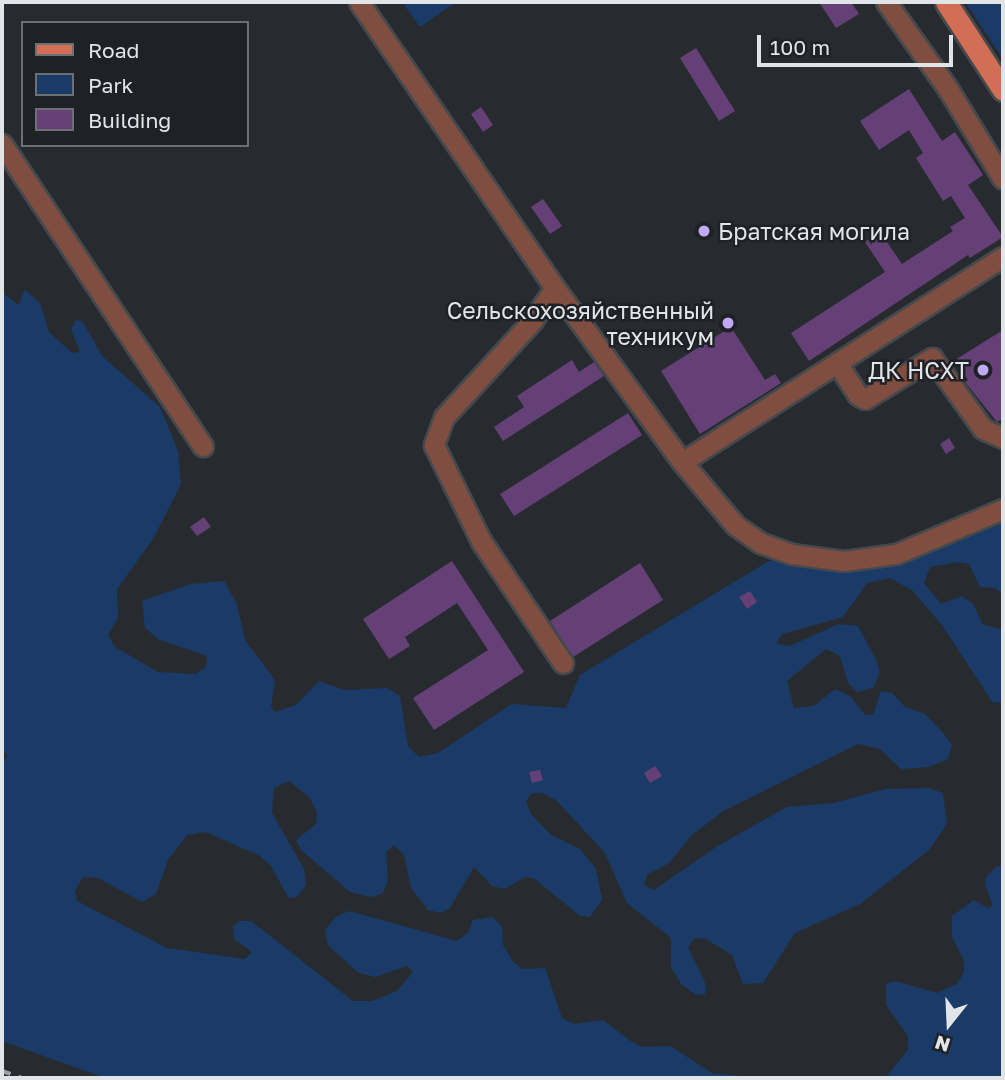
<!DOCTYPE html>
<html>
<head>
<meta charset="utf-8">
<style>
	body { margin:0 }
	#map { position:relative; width:1005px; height:1080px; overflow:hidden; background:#272b30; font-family:"Golos Text",sans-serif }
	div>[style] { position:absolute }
	.green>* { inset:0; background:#1a3b67 }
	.building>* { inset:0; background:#654076 }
	.roads { filter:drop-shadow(2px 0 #45494d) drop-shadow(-2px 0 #45494d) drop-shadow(0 2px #45494d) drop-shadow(0 -2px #45494d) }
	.minor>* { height:19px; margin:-9.5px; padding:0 9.5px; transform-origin:9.5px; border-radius:9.5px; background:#804e41 }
	.major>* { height:21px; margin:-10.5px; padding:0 10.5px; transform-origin:10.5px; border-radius:10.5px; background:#d26e54 }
	.rail>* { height:3.5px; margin-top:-1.75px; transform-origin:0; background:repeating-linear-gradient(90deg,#9da0a4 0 9px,transparent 0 18px) }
	.dots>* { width:19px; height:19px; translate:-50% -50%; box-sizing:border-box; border:4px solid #1e2126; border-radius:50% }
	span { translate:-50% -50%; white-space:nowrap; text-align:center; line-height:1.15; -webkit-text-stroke:5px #1e2126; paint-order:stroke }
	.poi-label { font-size:23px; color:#e2e5e8 }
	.left { translate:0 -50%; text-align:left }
	.right { translate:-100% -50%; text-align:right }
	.frame { position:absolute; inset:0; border:4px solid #e2e5e8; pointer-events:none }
	.legend { position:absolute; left:21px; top:21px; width:228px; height:126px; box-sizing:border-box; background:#1e2126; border:2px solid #6c6f74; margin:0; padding:9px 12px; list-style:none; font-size:21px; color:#e2e5e8 }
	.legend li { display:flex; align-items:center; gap:14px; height:35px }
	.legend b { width:35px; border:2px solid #6c6f74 }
	.north { position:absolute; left:914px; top:989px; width:70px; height:70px; -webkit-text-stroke:5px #1e2126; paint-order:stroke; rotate:198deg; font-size:19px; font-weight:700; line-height:28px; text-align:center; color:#e2e5e8 }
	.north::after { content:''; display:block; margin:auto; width:24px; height:32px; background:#e2e5e8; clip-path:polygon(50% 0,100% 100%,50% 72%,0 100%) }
	.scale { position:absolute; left:757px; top:35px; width:196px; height:32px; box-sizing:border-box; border:4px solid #e2e5e8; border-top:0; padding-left:9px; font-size:21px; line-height:24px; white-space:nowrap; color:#e2e5e8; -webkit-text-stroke:5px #1e2126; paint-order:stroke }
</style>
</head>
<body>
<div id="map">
	<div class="green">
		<div style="clip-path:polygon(402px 2px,456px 2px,420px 27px)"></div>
		<div style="clip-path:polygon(965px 2px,1003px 2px,1003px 59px)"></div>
		<div style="clip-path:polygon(25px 290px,40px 303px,49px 332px,72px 353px,80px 352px,71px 329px,76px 320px,83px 322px,102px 356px,160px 407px,178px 451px,181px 484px,153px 539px,117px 589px,118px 618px,108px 635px,115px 647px,158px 672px,196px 674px,206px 667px,207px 656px,158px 639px,145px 628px,142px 601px,191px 584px,224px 581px,237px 604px,245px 640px,275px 680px,271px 707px,275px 712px,296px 705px,319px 681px,344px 690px,387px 688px,400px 696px,408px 746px,419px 757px,438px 753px,512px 704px,566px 708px,580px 675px,769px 561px,781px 559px,820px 570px,867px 569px,1003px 523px,1003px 594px,995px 588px,980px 587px,969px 564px,958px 562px,930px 567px,924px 583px,941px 604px,962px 596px,973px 604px,983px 625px,1003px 629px,1003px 702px,993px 703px,942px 625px,912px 590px,890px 578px,867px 583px,843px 617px,782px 634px,776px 644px,790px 646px,839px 624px,858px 626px,877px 662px,880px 673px,873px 688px,857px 692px,848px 683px,840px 656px,826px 649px,787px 681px,794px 708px,814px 706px,835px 689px,850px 696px,865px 715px,873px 715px,881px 691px,892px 693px,905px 707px,925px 714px,944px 734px,952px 745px,948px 759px,929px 767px,901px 769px,880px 749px,858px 744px,723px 811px,692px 835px,669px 863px,647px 875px,644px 885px,654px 890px,716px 847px,787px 807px,834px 803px,885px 789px,929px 788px,943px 793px,947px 824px,929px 850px,860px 904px,795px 933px,763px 983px,743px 984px,732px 955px,706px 939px,695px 938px,688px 947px,706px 985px,705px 994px,696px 995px,681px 984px,671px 967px,671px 938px,627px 903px,605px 853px,557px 801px,543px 793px,532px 793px,526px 801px,531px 814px,551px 835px,580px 849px,596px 869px,602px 900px,590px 917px,580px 916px,535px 879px,526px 877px,504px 889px,492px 886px,474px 867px,450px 908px,441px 913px,428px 910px,411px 888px,404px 855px,394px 845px,386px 852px,388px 880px,383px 893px,371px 897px,350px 892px,301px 850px,296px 840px,316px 824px,317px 812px,310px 798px,289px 781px,274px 788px,272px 813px,304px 869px,306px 885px,296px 898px,288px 897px,271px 866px,260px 856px,206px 832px,187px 835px,168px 860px,156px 894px,142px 902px,98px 878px,83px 877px,75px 891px,77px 901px,167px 948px,245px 959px,252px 952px,234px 939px,233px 927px,239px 921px,251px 921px,353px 1001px,372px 1001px,397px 991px,413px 972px,407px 966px,375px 977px,357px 972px,328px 945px,325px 930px,336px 917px,349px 911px,457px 941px,468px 933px,473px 920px,493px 917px,502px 927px,503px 945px,514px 963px,523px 969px,545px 968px,562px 1018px,574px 1024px,603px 1020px,629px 1040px,642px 1047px,670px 1046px,712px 1073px,760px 1078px,105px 1078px,2px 1041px,2px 763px,8px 755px,2px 751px,2px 292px,18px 305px)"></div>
		<div style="clip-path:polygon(997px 866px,1003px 866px,1003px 1078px,885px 1078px,908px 1050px,908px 1036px,886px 1005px,886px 984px,895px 981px,937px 993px,957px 984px,964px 972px,964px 961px,952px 937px,952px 916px,974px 900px,988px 908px,993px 906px,985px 885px,986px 877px)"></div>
	</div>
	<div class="building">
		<div style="clip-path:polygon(819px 2px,851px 2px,859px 14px,836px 28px)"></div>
		<div style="clip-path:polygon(696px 48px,735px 111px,719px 121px,680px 58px)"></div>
		<div style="clip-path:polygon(909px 89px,942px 141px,955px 132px,983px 175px,968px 185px,1003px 237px,970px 258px,968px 255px,809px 361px,791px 333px,885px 272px,865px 242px,880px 232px,902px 264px,953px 231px,950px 227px,965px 218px,951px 196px,943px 201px,916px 158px,923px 153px,909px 130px,879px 150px,860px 121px)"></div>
		<div style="clip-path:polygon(481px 107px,493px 125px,483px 132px,471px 114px)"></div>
		<div style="clip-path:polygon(543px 199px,562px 226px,550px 234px,531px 207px)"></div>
		<div style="clip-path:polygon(731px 327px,765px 380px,775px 374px,781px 383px,700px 434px,661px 371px)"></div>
		<div style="clip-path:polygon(1003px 330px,1003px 418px,997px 422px,965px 382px,968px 380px,955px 360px)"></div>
		<div style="clip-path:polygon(572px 360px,579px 372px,594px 362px,604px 376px,503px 441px,494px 427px,524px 407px,517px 396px)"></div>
		<div style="clip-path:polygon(628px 413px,642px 435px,514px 516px,500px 494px)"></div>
		<div style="clip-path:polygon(949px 438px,955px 448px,946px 454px,940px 444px)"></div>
		<div style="clip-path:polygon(204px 517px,211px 527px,197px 536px,190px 527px)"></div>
		<div style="clip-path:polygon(452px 561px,524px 672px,434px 730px,413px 698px,488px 650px,457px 603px,405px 637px,410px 646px,389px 659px,363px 619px)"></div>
		<div style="clip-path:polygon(640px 563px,663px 600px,573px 657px,550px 621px)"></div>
		<div style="clip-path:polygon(750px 591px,757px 602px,747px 609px,739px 597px)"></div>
		<div style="clip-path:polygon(655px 766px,662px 776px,650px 783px,644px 773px)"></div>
		<div style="clip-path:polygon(540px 770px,543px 780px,532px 783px,529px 772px)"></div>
	</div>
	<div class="roads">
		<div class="minor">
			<div style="left:359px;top:2px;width:347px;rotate:55.6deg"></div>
			<div style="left:555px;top:288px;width:215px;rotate:53.9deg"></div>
			<div style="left:682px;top:462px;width:82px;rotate:49.9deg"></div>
			<div style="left:735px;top:525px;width:32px;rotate:35deg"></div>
			<div style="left:761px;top:543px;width:33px;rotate:20deg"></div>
			<div style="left:792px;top:554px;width:52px;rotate:7.7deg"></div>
			<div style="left:844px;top:561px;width:52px;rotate:-7.7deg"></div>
			<div style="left:896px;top:554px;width:116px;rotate:-22.8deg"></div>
			<div style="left:886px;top:2px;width:107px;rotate:54.5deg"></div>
			<div style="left:948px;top:89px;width:105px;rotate:58.6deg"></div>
			<div style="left:2px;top:144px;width:363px;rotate:56.4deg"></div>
			<div style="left:555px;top:288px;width:39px;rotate:125deg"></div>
			<div style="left:533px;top:320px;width:132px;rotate:132.5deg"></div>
			<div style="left:444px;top:417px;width:30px;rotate:110deg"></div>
			<div style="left:434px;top:445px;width:107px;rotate:63.9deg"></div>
			<div style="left:481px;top:541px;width:147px;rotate:56.1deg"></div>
			<div style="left:837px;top:363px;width:38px;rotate:57deg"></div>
			<div style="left:858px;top:395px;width:8px;rotate:30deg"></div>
			<div style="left:865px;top:399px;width:79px;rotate:-31.5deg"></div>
			<div style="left:932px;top:358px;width:87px;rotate:54.3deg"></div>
			<div style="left:983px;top:429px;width:22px;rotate:24deg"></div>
			<div style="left:682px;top:462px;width:381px;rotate:-32.6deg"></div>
		</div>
		<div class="major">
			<div style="left:946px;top:2px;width:105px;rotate:57.1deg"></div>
		</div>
	</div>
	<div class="rail">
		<div style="left:2px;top:1071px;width:21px;rotate:19deg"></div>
	</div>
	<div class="dots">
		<div style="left:704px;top:231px;background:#c0a8f4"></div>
		<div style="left:728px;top:323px;background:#c0a8f4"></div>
		<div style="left:983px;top:370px;background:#c0a8f4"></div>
	</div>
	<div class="poi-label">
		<span class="left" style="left:718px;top:231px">Братская могила</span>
		<span class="right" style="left:714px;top:323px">Сельскохозяйственный<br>техникум</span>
		<span class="right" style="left:969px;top:370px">ДК НСХТ</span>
	</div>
	<div class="frame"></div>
	<ul class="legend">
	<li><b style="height:9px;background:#d26e54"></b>Road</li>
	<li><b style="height:19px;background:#1a3b67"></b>Park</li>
	<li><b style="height:19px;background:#654076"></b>Building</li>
	</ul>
	<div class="north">N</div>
	<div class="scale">100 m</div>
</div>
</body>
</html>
